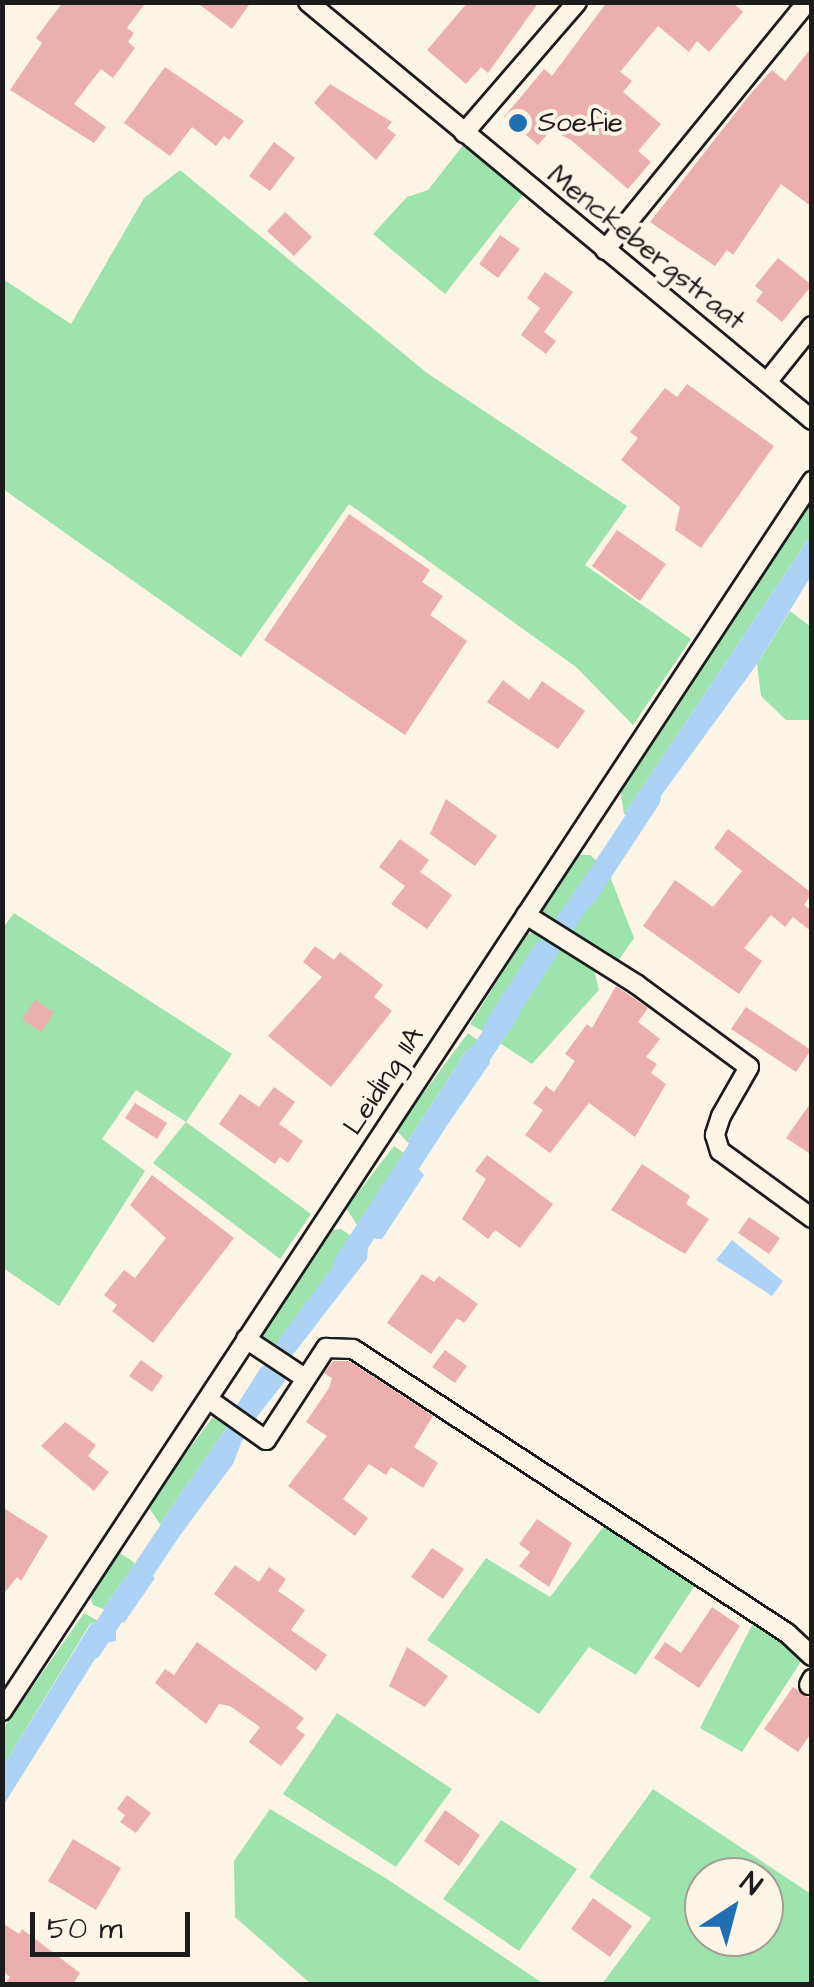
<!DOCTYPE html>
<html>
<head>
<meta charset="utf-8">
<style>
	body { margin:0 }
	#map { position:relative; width:814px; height:1987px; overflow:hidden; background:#fcf5e5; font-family:"Architects Daughter",sans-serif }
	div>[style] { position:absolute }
	.green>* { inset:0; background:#9ee2ad }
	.water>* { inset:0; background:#acd2f6 }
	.canal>* { height:22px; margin:-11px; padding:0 11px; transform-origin:11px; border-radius:11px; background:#acd2f6 }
	.building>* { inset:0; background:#ebafae }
	.roads { filter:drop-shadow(2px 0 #1c1c1c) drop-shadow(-2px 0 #1c1c1c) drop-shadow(0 2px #1c1c1c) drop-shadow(0 -2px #1c1c1c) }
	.minor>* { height:18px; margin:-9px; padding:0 9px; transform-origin:9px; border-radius:9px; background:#fcf5e5 }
	.dots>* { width:28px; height:28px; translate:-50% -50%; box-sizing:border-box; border:5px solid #fcf5e5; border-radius:50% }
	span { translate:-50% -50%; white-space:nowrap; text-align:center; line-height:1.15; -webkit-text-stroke:8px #fcf5e5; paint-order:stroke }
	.poi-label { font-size:28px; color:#1c1c1c }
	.left { translate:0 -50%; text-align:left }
	.street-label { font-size:28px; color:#1c1c1c }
	.frame { position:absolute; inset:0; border:5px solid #1c1c1c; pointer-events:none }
	.north { position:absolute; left:684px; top:1857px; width:100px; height:100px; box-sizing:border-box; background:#fcf5e5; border:2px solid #a29e95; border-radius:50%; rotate:36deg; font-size:28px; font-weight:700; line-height:40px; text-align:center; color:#1c1c1c }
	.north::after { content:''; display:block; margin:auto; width:35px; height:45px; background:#1f6fb2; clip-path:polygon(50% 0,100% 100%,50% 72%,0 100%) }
	.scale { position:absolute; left:30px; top:1912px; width:160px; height:45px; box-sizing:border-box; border:5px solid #1c1c1c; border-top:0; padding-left:12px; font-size:30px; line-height:35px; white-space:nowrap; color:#1c1c1c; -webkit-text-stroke:8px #fcf5e5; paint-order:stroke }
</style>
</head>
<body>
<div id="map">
	<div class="green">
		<div style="clip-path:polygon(464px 144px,523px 195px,445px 294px,373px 234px,407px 197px,428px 190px)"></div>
		<div style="clip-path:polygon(180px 170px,427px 373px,627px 506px,585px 565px,691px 639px,633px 725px,576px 667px,349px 504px,241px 657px,3px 489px,3px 279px,71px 324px,144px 198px)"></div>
		<div style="clip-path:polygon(811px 499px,811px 535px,624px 814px,620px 787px)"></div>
		<div style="clip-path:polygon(790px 611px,811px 627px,811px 720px,786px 720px,761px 696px,757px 664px)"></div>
		<div style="clip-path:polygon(578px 855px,590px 855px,608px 871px,634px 938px,616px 964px,568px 938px,592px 868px,551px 926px,538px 916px)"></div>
		<div style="clip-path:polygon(14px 913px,232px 1054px,186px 1122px,311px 1214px,280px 1259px,153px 1163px,186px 1122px,136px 1090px,102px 1139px,145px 1171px,59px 1306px,3px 1268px,2px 929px)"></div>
		<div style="clip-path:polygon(539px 932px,547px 937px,482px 1031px,470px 1024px,527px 934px)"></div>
		<div style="clip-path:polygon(560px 947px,594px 970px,599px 990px,532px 1064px,495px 1040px,509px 1029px)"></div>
		<div style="clip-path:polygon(468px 1033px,480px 1042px,466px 1051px,407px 1142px,396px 1130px)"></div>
		<div style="clip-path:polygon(394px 1146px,405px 1154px,357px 1225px,346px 1208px)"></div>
		<div style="clip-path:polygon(341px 1229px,354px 1238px,275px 1351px,262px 1341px,264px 1331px,333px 1230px)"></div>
		<div style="clip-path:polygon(216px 1413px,230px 1422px,160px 1524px,147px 1505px)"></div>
		<div style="clip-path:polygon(607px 1522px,697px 1582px,636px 1675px,589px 1647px,539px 1714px,427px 1640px,486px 1558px,550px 1597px)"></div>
		<div style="clip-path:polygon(117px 1551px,135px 1563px,103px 1609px,93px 1605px,89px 1593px)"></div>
		<div style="clip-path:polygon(84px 1613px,100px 1622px,90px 1624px,3px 1766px,3px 1729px)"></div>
		<div style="clip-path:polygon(753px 1623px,798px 1649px,802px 1660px,742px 1752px,700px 1728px)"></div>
		<div style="clip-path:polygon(337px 1713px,452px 1789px,396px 1867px,283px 1794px)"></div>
		<div style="clip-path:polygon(evenodd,653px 1789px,811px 1894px,811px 1984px,602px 1984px,651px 1918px,589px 1877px,653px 1789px,704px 1877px,764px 1877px,764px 1937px,704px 1937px,704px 1877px)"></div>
		<div style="clip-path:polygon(270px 1809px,384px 1877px,544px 1984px,311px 1984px,235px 1917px,234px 1861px)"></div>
		<div style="clip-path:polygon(501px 1820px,577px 1869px,519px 1951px,443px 1899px)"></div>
	</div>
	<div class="water">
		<div style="clip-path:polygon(811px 535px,811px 576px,757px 664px,639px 826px,624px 814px)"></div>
		<div style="clip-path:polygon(592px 867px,607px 878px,568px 938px,551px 926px)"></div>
		<div style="clip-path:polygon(547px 937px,560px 947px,557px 955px,509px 1029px,495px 1040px,482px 1031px,489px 1016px,536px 943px)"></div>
		<div style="clip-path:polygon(480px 1043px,490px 1050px,490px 1063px,426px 1156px,407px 1142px,466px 1051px)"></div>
		<div style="clip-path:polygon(405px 1154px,424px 1175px,382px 1239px,376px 1239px,357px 1225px)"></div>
		<div style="clip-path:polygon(354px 1238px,368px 1249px,367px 1259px,288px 1361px,275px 1351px,277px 1342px)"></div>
		<div style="clip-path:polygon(732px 1240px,783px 1281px,772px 1296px,716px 1260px)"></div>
		<div style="clip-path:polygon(272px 1363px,286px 1380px,252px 1423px,234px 1410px,261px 1367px)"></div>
		<div style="clip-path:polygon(230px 1422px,245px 1433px,233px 1464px,178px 1538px,160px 1524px)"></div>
		<div style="clip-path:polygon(135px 1563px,155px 1578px,124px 1623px,103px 1609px)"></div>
		<div style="clip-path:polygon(100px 1622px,116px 1632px,116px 1641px,105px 1643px,3px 1806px,3px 1766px,91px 1624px)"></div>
	</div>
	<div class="canal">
		<div style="left:585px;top:897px;width:118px;rotate:-56.7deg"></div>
		<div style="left:469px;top:1072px;width:73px;rotate:-56.7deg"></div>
		<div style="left:344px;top:1265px;width:168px;rotate:-57.2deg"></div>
		<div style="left:91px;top:1649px;width:173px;rotate:-56.3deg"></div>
	</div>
	<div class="building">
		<div style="clip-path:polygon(63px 2px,146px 2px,127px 28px,134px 33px,128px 42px,135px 48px,113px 78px,101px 69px,74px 104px,106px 127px,94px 143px,10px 90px,42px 43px,36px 38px)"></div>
		<div style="clip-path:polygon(196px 2px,251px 2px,232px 29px)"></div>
		<div style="clip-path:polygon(468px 2px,539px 2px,488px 73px,481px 67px,466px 84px,427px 50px)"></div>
		<div style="clip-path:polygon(607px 2px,732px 2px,743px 12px,709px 52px,697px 41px,689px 52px,658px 26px,620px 72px,632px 81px,623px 92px,661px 124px,638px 151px,651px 162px,628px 189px,571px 140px,551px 130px,538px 145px,504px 117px,544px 69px,552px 76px)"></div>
		<div style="clip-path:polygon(812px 47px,812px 207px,781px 184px,733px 255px,727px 250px,715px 266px,650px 222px,752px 92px,772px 70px,785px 81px)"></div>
		<div style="clip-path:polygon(165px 67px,244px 121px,229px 140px,224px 136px,216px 146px,192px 127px,170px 156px,124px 123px)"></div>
		<div style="clip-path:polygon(330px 84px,392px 122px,387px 128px,396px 135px,376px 160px,314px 103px)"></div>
		<div style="clip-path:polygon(274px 142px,295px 158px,270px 191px,249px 176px)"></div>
		<div style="clip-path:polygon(285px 212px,312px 237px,294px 256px,267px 231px)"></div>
		<div style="clip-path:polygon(500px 235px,520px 249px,498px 278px,479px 264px)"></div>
		<div style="clip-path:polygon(778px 258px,812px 285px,782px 322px,756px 301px,763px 292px,755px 286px)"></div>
		<div style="clip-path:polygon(545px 272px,573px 292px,544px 332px,556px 341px,546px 354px,521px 335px,540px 308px,527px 298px)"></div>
		<div style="clip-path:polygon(687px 384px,774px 446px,701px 548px,675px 530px,680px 507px,621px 460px,638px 438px,630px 432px,665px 388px,677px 397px)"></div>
		<div style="clip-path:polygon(349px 514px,430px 570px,422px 582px,443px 596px,430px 615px,467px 641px,405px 735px,264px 640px)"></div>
		<div style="clip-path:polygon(617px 530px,666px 564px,640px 601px,592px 566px)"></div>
		<div style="clip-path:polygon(503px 680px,529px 700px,542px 681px,585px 711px,558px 749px,487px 702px)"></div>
		<div style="clip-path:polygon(446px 799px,497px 836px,475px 866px,430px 834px)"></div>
		<div style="clip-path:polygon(728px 829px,812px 893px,804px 905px,812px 911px,812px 932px,793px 917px,785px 927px,771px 915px,744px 948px,762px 961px,739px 994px,643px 926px,675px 880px,713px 907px,742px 871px,714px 848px)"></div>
		<div style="clip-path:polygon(400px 839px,429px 860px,420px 872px,452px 895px,427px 929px,391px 904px,405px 886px,379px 867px)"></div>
		<div style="clip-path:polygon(315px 946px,334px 960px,340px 952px,383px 985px,374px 997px,392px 1011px,331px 1087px,268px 1036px,322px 977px,303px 962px)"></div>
		<div style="clip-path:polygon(616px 986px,648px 1008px,638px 1022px,660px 1039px,646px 1057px,657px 1064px,651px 1073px,666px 1084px,635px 1137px,589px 1103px,550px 1153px,525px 1135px,543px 1110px,533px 1103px,546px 1086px,554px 1092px,575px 1061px,565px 1054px,587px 1024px,592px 1028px)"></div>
		<div style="clip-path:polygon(35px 1000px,54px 1013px,41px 1032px,22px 1019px)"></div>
		<div style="clip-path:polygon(746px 1007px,811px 1050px,796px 1072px,731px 1029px)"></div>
		<div style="clip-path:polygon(274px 1087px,295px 1102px,279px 1124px,303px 1141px,288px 1163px,280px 1157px,275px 1164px,219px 1124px,240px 1094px,259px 1107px)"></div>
		<div style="clip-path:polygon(812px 1101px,812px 1155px,786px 1138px)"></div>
		<div style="clip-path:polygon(135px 1103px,167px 1123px,157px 1139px,125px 1118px)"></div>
		<div style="clip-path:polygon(487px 1155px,553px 1204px,520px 1248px,495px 1230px,488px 1239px,462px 1219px,486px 1179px,475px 1171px)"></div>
		<div style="clip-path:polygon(642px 1164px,690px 1196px,686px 1204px,709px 1219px,685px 1254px,611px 1210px)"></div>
		<div style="clip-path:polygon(152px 1175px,234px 1238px,153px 1343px,112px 1311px,117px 1305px,104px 1295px,124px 1270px,135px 1278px,166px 1238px,130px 1205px)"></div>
		<div style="clip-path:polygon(749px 1217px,780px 1238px,769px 1254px,738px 1233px)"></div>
		<div style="clip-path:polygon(422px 1274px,434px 1282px,439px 1276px,478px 1304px,464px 1323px,457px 1318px,431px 1354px,387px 1323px)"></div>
		<div style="clip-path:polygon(445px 1350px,467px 1366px,455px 1383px,432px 1367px)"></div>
		<div style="clip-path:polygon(141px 1360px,163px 1376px,152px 1392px,129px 1376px)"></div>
		<div style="clip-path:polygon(333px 1361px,349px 1361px,433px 1416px,414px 1447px,438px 1463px,423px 1488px,391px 1467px,386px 1475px,369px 1464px,343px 1499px,368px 1518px,355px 1536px,288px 1486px,327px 1436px,306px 1422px,329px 1388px,332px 1378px,324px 1373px)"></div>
		<div style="clip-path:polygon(65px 1422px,96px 1445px,88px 1456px,109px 1472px,94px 1491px,41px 1446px)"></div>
		<div style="clip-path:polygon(2px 1507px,48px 1536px,21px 1581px,17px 1577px,2px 1596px)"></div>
		<div style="clip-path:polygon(537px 1519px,572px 1543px,549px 1587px,519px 1566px,530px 1552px,519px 1544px)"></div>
		<div style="clip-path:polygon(432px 1548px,464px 1569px,443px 1599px,411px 1577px)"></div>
		<div style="clip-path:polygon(235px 1565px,259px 1582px,269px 1567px,286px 1579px,278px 1591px,305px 1610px,291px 1630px,327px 1655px,316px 1671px,214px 1594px)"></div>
		<div style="clip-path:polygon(712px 1607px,740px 1626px,699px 1688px,654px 1658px,665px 1642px,681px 1653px)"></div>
		<div style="clip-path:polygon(197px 1642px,304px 1718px,296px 1728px,305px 1735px,281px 1766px,249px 1742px,260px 1727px,230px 1706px,219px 1704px,206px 1724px,155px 1683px,165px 1669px,174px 1675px)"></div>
		<div style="clip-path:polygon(407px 1647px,448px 1676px,425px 1707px,389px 1686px)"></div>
		<div style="clip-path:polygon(793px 1687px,812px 1700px,812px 1732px,798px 1752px,764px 1729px)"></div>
		<div style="clip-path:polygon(127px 1795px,151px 1813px,136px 1833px,120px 1822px,125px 1815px,117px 1809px)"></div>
		<div style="clip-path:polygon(445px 1810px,480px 1835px,459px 1866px,424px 1841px)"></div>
		<div style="clip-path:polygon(73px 1839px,121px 1868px,96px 1910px,48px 1881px)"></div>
		<div style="clip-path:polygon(593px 1898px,632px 1926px,610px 1957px,571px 1929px)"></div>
		<div style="clip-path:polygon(2px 1923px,19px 1934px,22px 1929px,80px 1973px,73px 1984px,5px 1984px,10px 1977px,2px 1971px)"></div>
	</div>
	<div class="roads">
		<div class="minor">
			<div style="left:308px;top:2px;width:655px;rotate:39.67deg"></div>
			<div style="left:464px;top:133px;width:173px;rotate:-49.2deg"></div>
			<div style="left:605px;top:250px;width:320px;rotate:-50.8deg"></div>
			<div style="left:767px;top:382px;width:72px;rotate:-51.2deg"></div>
			<div style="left:526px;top:915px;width:130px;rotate:32.1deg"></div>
			<div style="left:636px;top:984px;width:140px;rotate:36.3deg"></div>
			<div style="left:749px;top:1067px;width:56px;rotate:119.7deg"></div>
			<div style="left:721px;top:1116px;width:20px;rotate:108deg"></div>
			<div style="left:715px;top:1135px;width:17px;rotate:73deg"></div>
			<div style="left:720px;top:1151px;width:114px;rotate:36.1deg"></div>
			<div style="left:246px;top:1339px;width:71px;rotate:33.5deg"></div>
			<div style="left:208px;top:1399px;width:71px;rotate:35.3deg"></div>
			<div style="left:266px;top:1440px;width:110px;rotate:-56.9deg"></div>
			<div style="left:326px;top:1348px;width:27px;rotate:2deg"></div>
			<div style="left:353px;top:1349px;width:519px;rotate:33.2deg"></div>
			<div style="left:787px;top:1633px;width:34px;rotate:43deg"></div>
			<div style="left:809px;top:1685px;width:7px;rotate:-63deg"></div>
			<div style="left:2px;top:1711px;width:1473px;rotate:-56.63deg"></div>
		</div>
	</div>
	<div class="dots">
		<div style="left:518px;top:123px;background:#1f6fb2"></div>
	</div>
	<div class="poi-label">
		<span class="left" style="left:538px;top:123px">Soefie</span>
	</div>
	<div class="street-label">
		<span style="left:646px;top:248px;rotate:39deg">Menckebergstraat</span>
		<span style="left:384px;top:1081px;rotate:-57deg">Leiding 11A</span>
	</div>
	<div class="frame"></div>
	<div class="north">N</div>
	<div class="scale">50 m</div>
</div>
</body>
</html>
